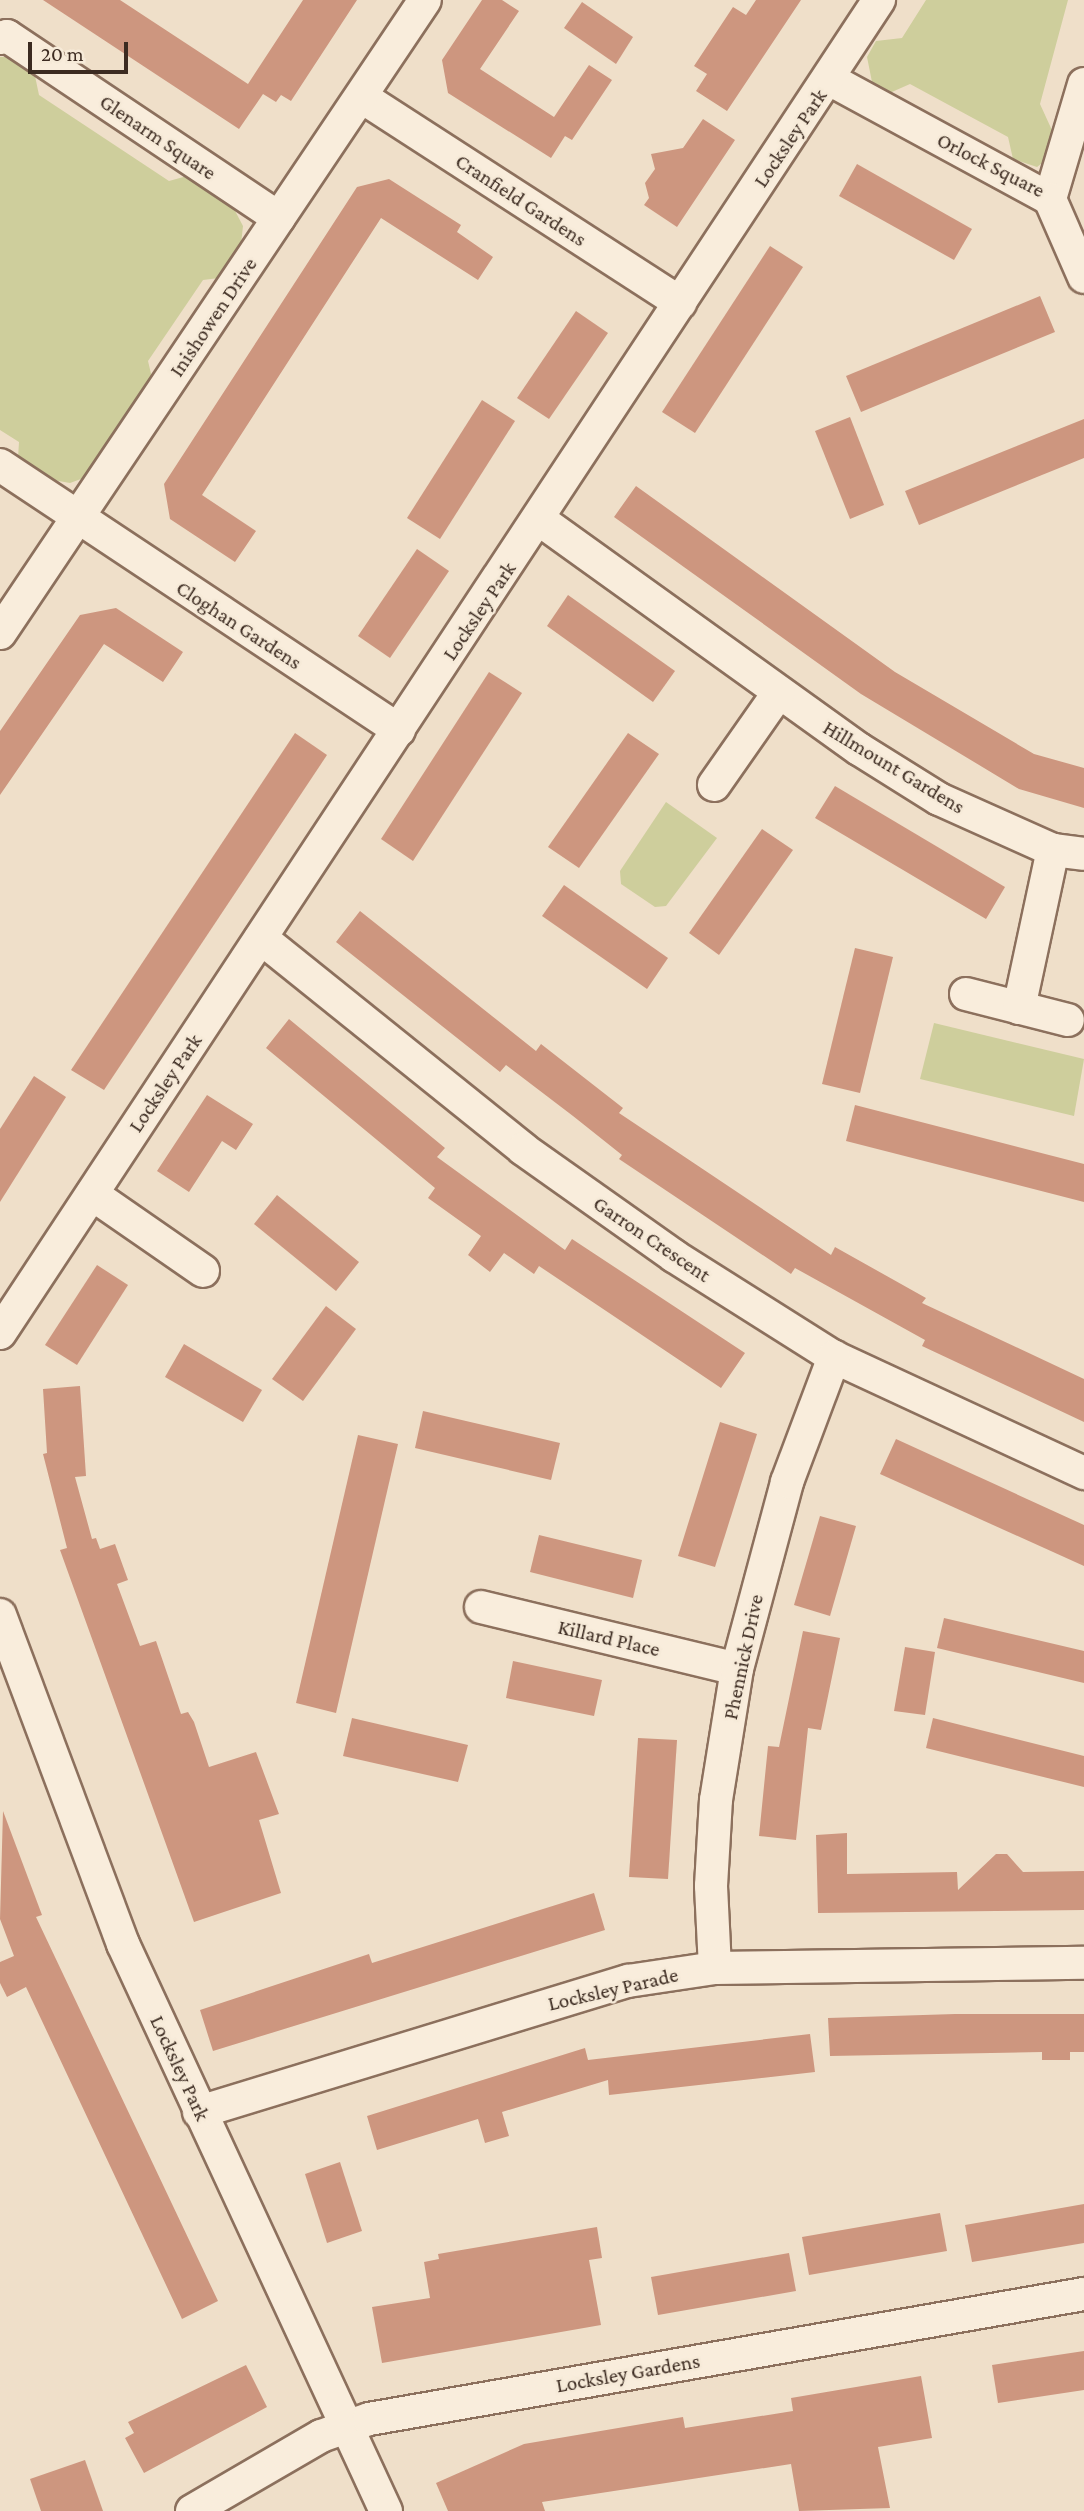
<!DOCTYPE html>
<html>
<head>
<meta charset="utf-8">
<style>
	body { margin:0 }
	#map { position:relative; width:1084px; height:2511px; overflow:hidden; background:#efdfc9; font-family:"Crimson Pro",serif }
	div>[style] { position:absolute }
	.green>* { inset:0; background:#cece9c }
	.building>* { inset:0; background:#cd967f }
	.roads { filter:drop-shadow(2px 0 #8c705d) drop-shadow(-2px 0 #8c705d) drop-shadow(0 2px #8c705d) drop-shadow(0 -2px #8c705d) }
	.minor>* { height:32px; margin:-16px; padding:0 16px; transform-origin:16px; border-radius:16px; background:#f9eddc }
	span { translate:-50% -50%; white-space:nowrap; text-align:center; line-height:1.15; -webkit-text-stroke:5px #f6ead8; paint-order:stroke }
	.street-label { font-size:21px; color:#3c2b21 }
	.scale { position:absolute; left:28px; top:42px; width:100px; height:32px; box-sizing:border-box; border:4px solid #3c2b21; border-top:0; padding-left:9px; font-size:21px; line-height:24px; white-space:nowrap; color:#3c2b21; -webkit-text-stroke:5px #f6ead8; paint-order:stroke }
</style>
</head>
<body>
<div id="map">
	<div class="green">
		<div style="clip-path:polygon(926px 0,1068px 0,1040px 104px,1056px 139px,1046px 160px,1037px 167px,1013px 159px,1008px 137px,910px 84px,885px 95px,872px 82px,867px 57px,876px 41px,902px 38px)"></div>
		<div style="clip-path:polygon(0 57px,8px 57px,35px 76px,39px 95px,169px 181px,187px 176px,233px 207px,243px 226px,241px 244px,219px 278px,203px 280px,148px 361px,152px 378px,89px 476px,70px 483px,53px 480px,18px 458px,19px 442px,0 430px)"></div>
		<div style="clip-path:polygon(666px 802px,717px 838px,666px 906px,655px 907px,621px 884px,620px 871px)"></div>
		<div style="clip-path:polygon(934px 1023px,1084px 1059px,1074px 1116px,920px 1079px)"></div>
	</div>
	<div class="building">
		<div style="clip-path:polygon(43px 0,120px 0,248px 84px,303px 0,357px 0,291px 101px,281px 95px,276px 102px,263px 94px,239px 129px)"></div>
		<div style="clip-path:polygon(482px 0,502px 0,519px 11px,480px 69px,554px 117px,589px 65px,612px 80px,572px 140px,565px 136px,551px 158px,448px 93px,442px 60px)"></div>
		<div style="clip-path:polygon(756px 0,801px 0,727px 111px,696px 91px,707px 74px,694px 66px,733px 7px,746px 15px)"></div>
		<div style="clip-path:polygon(582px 2px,633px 37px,616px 64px,564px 28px)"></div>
		<div style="clip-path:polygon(703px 119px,735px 140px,677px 227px,644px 205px,649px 198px,645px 183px,655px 169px,651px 154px,683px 148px)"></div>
		<div style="clip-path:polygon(857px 164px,972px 229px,954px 260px,839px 196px)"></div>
		<div style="clip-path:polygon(389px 179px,461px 225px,457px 232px,493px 257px,478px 280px,381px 218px,202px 495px,256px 531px,235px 562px,170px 519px,164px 484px,357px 187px)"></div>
		<div style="clip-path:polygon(770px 246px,803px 267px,695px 433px,662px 412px)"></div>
		<div style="clip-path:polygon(1040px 296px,1055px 332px,861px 412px,846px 376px)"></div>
		<div style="clip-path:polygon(576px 311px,608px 333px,549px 419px,517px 398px)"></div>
		<div style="clip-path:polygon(482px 400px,515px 421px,440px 539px,407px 518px)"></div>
		<div style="clip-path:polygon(850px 417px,884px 505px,850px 519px,815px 431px)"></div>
		<div style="clip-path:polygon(1084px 419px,1084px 458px,919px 525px,905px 491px)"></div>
		<div style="clip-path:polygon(636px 486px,895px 672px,1034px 754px,1084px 768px,1084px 808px,1019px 789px,861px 694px,744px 610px,614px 517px)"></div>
		<div style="clip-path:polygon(417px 549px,449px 571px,390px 658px,358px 636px)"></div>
		<div style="clip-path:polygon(568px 595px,675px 671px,653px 702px,547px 626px)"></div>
		<div style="clip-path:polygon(116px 608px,183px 652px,163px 682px,104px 644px,0 795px,0 731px,80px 615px)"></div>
		<div style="clip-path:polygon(489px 672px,522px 693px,413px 861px,381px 839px)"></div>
		<div style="clip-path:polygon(295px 733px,327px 755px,104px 1090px,71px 1070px)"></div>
		<div style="clip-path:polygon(628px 733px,659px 754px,579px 868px,548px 847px)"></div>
		<div style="clip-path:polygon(835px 786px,1005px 887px,986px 919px,815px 818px)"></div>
		<div style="clip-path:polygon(762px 829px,793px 850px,719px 955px,689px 933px)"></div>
		<div style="clip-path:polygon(564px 885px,668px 958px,647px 989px,542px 916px)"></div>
		<div style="clip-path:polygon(360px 911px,536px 1051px,541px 1044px,623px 1108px,619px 1113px,831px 1255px,835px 1247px,926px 1298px,922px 1303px,1084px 1379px,1084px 1422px,922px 1346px,925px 1340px,795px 1268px,791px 1274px,619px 1159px,622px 1155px,573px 1116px,506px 1065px,500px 1072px,336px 942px)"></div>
		<div style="clip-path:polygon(855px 948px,893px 957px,860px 1093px,822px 1084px)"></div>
		<div style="clip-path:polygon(289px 1019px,445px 1148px,437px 1157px,565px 1250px,572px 1239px,745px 1353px,721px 1388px,539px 1266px,534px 1274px,504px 1253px,490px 1272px,468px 1255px,481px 1236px,428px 1198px,435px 1188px,266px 1048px)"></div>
		<div style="clip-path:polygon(34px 1076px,66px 1097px,0 1202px,0 1129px)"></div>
		<div style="clip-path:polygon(207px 1095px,253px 1124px,236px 1150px,222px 1141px,189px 1192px,157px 1171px)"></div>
		<div style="clip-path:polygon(855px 1105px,1084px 1164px,1084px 1202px,846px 1141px)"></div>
		<div style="clip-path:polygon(277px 1195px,359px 1262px,336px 1291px,254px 1224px)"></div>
		<div style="clip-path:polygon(97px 1265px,128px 1285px,77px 1365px,45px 1345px)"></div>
		<div style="clip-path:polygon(326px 1306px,356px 1329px,303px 1401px,272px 1379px)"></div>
		<div style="clip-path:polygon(184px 1344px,262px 1390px,243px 1422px,165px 1377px)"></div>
		<div style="clip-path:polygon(80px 1386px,86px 1476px,75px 1477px,92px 1539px,96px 1538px,100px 1549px,115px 1544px,128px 1580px,117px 1584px,140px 1646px,156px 1641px,181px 1714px,188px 1712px,194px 1722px,209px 1767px,256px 1752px,279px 1814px,259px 1820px,281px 1893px,194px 1922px,60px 1550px,67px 1548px,43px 1454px,47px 1453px,43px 1389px)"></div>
		<div style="clip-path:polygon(423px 1411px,560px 1443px,551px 1480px,415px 1448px)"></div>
		<div style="clip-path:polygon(720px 1422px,757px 1434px,715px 1567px,678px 1556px)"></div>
		<div style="clip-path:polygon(358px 1435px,398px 1444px,336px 1713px,296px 1703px)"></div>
		<div style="clip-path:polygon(896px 1439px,1084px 1525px,1084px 1566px,880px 1474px)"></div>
		<div style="clip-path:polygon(820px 1516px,856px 1526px,830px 1616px,794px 1605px)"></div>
		<div style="clip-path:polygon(539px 1535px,642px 1560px,633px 1598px,530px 1572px)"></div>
		<div style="clip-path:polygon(944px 1618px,1084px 1651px,1084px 1683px,937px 1648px)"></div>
		<div style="clip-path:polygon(803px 1631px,840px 1638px,821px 1730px,808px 1728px,796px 1840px,759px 1836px,768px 1746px,779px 1747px)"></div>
		<div style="clip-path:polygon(905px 1647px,935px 1652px,925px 1715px,894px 1711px)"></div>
		<div style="clip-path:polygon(513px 1661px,602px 1680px,594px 1716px,506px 1698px)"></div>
		<div style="clip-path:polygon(352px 1718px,468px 1745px,458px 1782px,343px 1756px)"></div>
		<div style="clip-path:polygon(933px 1718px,1084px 1756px,1084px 1787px,926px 1748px)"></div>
		<div style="clip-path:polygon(638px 1738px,677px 1740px,668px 1879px,629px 1877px)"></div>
		<div style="clip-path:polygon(3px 1811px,42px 1915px,36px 1917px,218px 2301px,182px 2319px,26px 1987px,7px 1997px,0 1983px,0 1962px,14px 1956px,0 1919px)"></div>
		<div style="clip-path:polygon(847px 1833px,847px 1874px,957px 1872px,958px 1890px,996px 1854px,1007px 1854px,1023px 1872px,1084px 1871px,1084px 1910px,818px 1913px,816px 1835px)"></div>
		<div style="clip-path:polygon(594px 1893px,605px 1930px,213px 2051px,200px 2010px,369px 1954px,372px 1963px)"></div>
		<div style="clip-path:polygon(955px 2014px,1084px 2014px,1084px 2052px,1070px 2052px,1070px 2060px,1042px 2060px,1042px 2052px,830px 2056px,828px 2018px)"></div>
		<div style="clip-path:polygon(810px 2034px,815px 2072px,609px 2095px,608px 2080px,502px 2112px,509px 2136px,485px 2143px,478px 2119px,377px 2150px,367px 2116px,585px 2048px,588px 2060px)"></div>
		<div style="clip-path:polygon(340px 2162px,362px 2231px,327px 2243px,305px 2174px)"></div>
		<div style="clip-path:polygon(1084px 2204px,1084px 2243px,972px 2262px,965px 2225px)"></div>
		<div style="clip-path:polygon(940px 2213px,947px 2251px,809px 2275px,802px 2237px)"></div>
		<div style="clip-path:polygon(597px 2227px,602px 2258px,589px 2260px,601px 2325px,382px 2363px,372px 2307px,430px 2298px,424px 2262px,439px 2259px,438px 2254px)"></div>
		<div style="clip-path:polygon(789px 2253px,796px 2291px,658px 2315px,651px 2277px)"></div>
		<div style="clip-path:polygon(1084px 2351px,1084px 2390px,998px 2403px,992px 2365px)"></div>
		<div style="clip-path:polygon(246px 2365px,267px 2407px,144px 2473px,125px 2438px,134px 2433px,128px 2422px)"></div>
		<div style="clip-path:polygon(921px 2376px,932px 2438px,878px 2447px,890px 2508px,799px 2511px,791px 2464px,542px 2502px,545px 2511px,448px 2511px,436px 2483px,524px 2444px,683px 2417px,685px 2428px,793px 2411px,791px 2398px)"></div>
		<div style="clip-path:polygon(85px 2460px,103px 2511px,41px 2511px,30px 2479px)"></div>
	</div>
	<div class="roads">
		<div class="minor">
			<div style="left:0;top:38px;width:7px;rotate:-16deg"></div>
			<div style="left:7px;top:36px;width:327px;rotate:33.8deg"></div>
			<div style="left:829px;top:79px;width:251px;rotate:28.5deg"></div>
			<div style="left:1050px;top:199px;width:120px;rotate:-73.5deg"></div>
			<div style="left:362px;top:97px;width:379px;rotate:32.9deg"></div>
			<div style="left:1050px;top:199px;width:85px;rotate:66.4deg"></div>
			<div style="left:0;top:465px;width:479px;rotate:33.6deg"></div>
			<div style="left:540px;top:520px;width:393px;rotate:35.7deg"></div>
			<div style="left:859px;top:749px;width:94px;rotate:32deg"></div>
			<div style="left:939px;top:799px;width:125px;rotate:24.1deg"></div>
			<div style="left:1053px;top:850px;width:31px;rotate:7deg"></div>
			<div style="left:0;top:633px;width:762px;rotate:-56.12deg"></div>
			<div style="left:714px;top:785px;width:113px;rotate:-55deg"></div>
			<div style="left:261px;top:938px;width:336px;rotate:38.8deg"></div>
			<div style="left:523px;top:1149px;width:185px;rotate:35.3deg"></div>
			<div style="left:674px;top:1256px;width:189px;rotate:32.3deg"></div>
			<div style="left:834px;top:1357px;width:276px;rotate:24.9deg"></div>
			<div style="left:966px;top:994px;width:105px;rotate:14.3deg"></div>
			<div style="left:1019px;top:1008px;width:162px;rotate:-77.9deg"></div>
			<div style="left:92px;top:1194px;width:135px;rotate:34.7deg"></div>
			<div style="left:0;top:1333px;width:1597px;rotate:-56.6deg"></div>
			<div style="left:481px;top:1607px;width:263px;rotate:13.6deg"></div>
			<div style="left:0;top:1615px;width:351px;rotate:69.5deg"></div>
			<div style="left:123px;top:1944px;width:625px;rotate:65.12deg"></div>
			<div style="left:715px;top:1968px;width:82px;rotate:-92.8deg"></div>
			<div style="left:711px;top:1886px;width:86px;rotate:-86.7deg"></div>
			<div style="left:716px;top:1800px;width:133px;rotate:-80.9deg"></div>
			<div style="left:737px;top:1669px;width:194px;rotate:-75deg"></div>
			<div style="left:787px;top:1482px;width:134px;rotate:-69.4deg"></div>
			<div style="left:199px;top:2112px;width:449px;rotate:-17deg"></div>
			<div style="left:628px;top:1981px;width:88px;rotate:-8.5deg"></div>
			<div style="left:715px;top:1968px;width:369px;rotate:-0.8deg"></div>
			<div style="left:192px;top:2511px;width:149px;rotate:-30.2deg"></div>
			<div style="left:321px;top:2436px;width:51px;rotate:-19.5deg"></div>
			<div style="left:369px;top:2419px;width:726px;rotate:-9.92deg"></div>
		</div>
	</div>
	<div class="street-label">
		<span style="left:158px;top:137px;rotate:34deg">Glenarm Square</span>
		<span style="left:790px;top:138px;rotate:-56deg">Locksley Park</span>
		<span style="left:991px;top:165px;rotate:27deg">Orlock Square</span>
		<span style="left:521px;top:200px;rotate:33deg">Cranfield Gardens</span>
		<span style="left:213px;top:317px;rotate:-56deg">Inishowen Drive</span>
		<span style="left:479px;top:611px;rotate:-56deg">Locksley Park</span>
		<span style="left:239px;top:625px;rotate:33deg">Cloghan Gardens</span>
		<span style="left:894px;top:767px;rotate:31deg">Hillmount Gardens</span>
		<span style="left:165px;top:1083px;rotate:-56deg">Locksley Park</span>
		<span style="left:652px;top:1239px;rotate:34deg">Garron Crescent</span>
		<span style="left:609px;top:1638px;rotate:13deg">Killard Place</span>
		<span style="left:743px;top:1657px;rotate:-78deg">Phennick Drive</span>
		<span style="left:613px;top:1989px;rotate:-13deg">Locksley Parade</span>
		<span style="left:180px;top:2068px;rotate:65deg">Locksley Park</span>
		<span style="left:628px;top:2373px;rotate:-10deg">Locksley Gardens</span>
	</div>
	<div class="scale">20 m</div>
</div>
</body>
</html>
